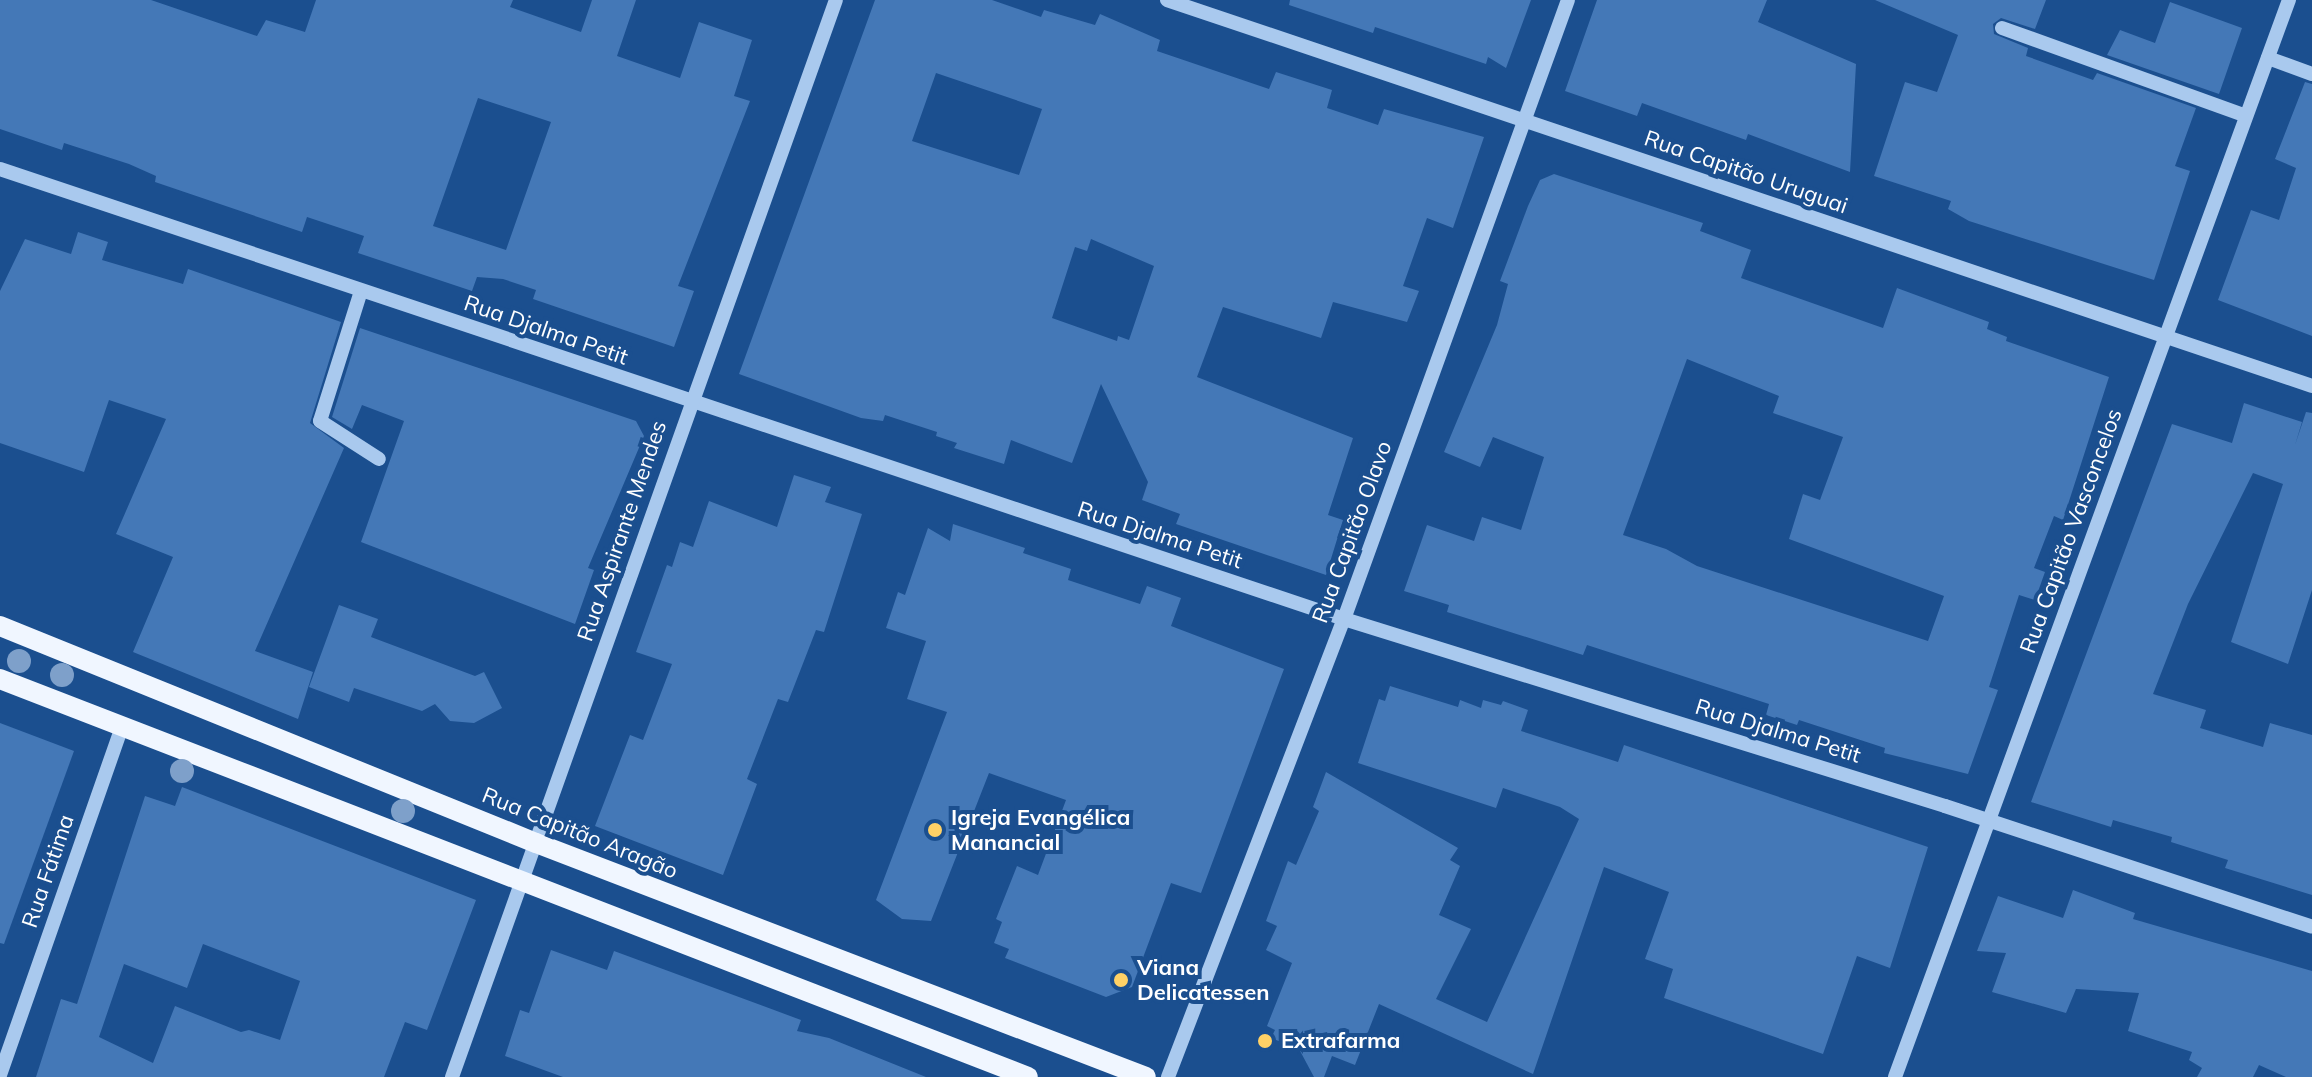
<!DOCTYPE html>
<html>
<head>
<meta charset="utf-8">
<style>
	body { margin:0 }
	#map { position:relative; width:2312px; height:1077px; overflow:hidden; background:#1b4f8f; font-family:Mulish,sans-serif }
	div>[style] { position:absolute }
	.building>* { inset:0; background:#4478b7 }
	.minor>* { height:14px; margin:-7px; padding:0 7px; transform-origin:7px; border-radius:7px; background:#a9c9ee }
	.major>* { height:20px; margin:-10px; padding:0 10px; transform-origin:10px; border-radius:10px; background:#f0f6ff }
	.trees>* { width:24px; height:24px; margin:-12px; border-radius:50%; background:#7ea0ca }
	.dots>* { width:22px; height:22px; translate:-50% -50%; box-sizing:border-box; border:4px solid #1b4f8f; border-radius:50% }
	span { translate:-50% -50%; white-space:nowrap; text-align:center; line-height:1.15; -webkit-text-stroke:8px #1b4f8f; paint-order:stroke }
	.street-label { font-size:22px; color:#fff }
	.poi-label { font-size:22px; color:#fff; font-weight:700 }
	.left { translate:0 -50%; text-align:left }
</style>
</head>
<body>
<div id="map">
	<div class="building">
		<div style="clip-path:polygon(evenodd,0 0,151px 0,257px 36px,266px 20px,305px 32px,316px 0,513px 0,510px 7px,581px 32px,592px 0,636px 0,617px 56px,680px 78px,699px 22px,752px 40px,734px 96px,750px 101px,678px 286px,694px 291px,674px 347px,533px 299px,536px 290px,503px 279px,477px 277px,472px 291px,358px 253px,364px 236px,307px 217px,302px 232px,155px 182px,156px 176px,129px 164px,64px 143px,62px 150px,0 129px,0 0,478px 98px,551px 122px,506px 250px,433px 226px,478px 98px)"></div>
		<div style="clip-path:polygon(evenodd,875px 0,992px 0,1041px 17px,1044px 10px,1095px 25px,1100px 14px,1160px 40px,1157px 51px,1269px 89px,1276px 72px,1332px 90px,1327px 108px,1378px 125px,1384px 109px,1484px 137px,1453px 228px,1427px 218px,1403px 286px,1419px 291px,1407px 322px,1333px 302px,1321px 338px,1223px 307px,1197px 377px,1353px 438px,1328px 515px,1343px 520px,1326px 575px,1176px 524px,1180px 514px,1142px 500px,1148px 482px,1101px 384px,1072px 463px,1011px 440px,1004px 464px,954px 448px,957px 443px,936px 436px,937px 432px,885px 415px,883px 421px,861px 418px,739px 374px,875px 0,936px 73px,1042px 109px,1019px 175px,912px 141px,936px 73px,875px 0,1091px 239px,1154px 266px,1129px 340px,1118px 336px,1117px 341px,1052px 318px,1075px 247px,1087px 251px,1091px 239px)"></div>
		<div style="clip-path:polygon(1290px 0,1531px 0,1506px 68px,1488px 57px,1486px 64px,1375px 27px,1373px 33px,1289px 5px)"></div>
		<div style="clip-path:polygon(1597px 0,1767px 0,1758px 22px,1856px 64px,1850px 172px,1748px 134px,1746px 140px,1642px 103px,1637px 116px,1565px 91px)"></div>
		<div style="clip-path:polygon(1875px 0,2046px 0,2035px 29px,2001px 18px,1993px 24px,1994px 34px,2028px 48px,2026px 56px,2093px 80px,2097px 73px,2196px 108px,2175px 166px,2190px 171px,2154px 280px,1969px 221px,1948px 209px,1951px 201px,1874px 176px,1905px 82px,1937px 92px,1958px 35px)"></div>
		<div style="clip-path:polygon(2170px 2px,2242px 28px,2219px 94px,2107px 55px,2120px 30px,2155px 43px)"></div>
		<div style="clip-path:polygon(2305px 82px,2312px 84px,2312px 336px,2218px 300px,2251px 210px,2279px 220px,2296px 168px,2275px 159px)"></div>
		<div style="clip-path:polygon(evenodd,1554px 174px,1703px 223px,1700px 231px,1751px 250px,1741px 278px,1883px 328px,1897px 288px,1989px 322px,1987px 329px,2007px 337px,2006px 341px,2109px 377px,2063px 520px,2054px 516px,2034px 568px,2045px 572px,2035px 600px,2019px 595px,1989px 687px,1998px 690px,1968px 774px,1884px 753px,1885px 748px,1799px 720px,1797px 725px,1766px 715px,1769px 704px,1587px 645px,1583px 655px,1447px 612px,1449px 605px,1404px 591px,1427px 525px,1474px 541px,1482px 517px,1521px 530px,1544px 457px,1493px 437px,1480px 467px,1444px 452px,1497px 325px,1508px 284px,1500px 281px,1528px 206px,1540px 180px,1554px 174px,1687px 359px,1779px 396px,1773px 413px,1843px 437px,1820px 500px,1803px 494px,1789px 539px,1944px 596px,1928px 641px,1697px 566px,1666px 549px,1623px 535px,1687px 359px)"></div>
		<div style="clip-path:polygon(78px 232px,108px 242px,102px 260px,183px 284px,188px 269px,341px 322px,310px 423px,344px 448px,255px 651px,313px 672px,298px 719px,133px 652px,173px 557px,116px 534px,166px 419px,109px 400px,84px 472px,0 443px,0 291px,25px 239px,71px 254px)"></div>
		<div style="clip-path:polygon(360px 328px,636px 421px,644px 436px,588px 568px,594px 570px,575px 624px,361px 542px,404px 421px,362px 405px,352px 429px,332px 417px)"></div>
		<div style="clip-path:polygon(2244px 403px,2302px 422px,2295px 445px,2306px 412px,2312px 413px,2312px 590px,2288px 664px,2231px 642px,2283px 484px,2253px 473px,2188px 604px,2153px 694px,2206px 710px,2200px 728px,2263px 747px,2270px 723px,2312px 735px,2312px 895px,2225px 868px,2228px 860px,2171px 842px,2172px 837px,2113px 820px,2111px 827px,2031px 802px,2172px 424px,2232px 443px)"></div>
		<div style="clip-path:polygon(794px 475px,831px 487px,825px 502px,862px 514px,824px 632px,816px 630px,788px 702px,778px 699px,747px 779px,757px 784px,723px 875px,595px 826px,630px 735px,643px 740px,672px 664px,636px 652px,667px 565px,672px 567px,680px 542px,693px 547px,709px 501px,777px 527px)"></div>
		<div style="clip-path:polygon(953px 524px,1025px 548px,1023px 553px,1071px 569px,1068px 580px,1140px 604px,1147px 586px,1181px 598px,1171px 626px,1284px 669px,1201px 893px,1171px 883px,1132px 987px,1106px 997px,1005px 958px,1009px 949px,994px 943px,1002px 922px,996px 919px,1017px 866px,1038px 875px,1066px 800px,989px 773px,931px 921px,902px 919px,876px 900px,947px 712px,907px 699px,926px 641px,886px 628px,898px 592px,905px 595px,928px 528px,950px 541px)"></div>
		<div style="clip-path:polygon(339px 605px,378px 619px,371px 637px,475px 676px,484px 672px,502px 708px,474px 723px,450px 721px,435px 704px,422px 711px,354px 688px,349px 702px,309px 687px)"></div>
		<div style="clip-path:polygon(1390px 686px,1458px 707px,1460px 700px,1481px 708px,1483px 700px,1501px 705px,1503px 701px,1528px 710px,1521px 731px,1618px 762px,1624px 745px,1928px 847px,1890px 968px,1857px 956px,1823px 1054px,1664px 998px,1673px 969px,1645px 959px,1669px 892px,1604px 867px,1533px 1074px,1379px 1004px,1355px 1065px,1332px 1056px,1324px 1077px,1314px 1077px,1299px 1049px,1271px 1038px,1275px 1030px,1267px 1026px,1292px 963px,1266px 950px,1277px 926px,1266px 921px,1288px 861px,1296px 865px,1319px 811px,1313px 807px,1326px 772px,1458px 848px,1450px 860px,1460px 866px,1439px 915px,1471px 929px,1436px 999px,1487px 1022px,1579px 819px,1560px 807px,1503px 788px,1496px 808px,1358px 763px,1379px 699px,1385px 701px)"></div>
		<div style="clip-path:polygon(0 723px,74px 751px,4px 944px,0 943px)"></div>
		<div style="clip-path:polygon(evenodd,182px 787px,476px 900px,427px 1030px,405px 1022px,384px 1077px,36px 1077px,61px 999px,77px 1004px,145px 796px,175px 806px,182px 787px,203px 944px,300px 981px,280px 1040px,249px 1030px,241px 1032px,175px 1006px,153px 1063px,99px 1037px,124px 964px,187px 988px,203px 944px)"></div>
		<div style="clip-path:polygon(2073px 890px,2135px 913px,2133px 919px,2312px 971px,2312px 1077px,2286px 1077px,2259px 1065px,2253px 1077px,2197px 1077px,2202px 1068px,2189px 1060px,2192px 1052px,2128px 1031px,2139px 993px,2076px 989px,2066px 1013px,1992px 992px,2006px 953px,1977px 951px,1998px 896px,2063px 918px)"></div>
		<div style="clip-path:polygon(551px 950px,607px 970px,614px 951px,801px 1020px,797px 1031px,829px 1038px,926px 1077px,563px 1077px,505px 1056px,520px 1010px,529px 1013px)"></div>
	</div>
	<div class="minor">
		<div style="left:1167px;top:0;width:1208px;rotate:18.63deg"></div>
		<div style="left:2002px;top:28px;width:259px;rotate:19.8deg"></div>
		<div style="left:2268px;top:58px;width:47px;rotate:20deg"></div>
		<div style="left:0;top:169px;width:1417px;rotate:18.51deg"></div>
		<div style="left:1344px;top:619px;width:629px;rotate:17.28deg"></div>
		<div style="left:1945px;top:806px;width:386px;rotate:18.2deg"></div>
		<div style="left:361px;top:291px;width:136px;rotate:107.5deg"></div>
		<div style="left:320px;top:421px;width:70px;rotate:32.8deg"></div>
		<div style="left:0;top:1075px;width:369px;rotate:-70.7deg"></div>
		<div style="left:452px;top:1077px;width:1143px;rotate:-70.38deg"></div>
		<div style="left:1168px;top:1077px;width:491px;rotate:-69deg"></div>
		<div style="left:1344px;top:619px;width:658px;rotate:-70.11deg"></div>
		<div style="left:1895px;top:1077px;width:1147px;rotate:-69.91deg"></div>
	</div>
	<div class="major">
		<div style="left:0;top:626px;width:578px;rotate:22.04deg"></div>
		<div style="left:536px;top:843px;width:653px;rotate:20.99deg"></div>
		<div style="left:0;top:679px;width:1102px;rotate:21.16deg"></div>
	</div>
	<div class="trees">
		<div style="left:19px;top:661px"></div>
		<div style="left:62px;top:675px"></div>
		<div style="left:182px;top:771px"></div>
		<div style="left:403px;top:811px"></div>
	</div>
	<div class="dots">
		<div style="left:935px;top:830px;background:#ffd166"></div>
		<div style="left:1121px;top:980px;background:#ffd166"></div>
		<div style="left:1265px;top:1041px;background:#ffd166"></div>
	</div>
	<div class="street-label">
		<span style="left:1746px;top:172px;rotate:19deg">Rua Capitão Uruguai</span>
		<span style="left:546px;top:330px;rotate:19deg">Rua Djalma Petit</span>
		<span style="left:622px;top:531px;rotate:-71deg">Rua Aspirante Mendes</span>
		<span style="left:2071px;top:531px;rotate:-70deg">Rua Capitão Vasconcelos</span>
		<span style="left:1352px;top:532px;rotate:-70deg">Rua Capitão Olavo</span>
		<span style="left:1160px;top:535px;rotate:18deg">Rua Djalma Petit</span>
		<span style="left:1778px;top:731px;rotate:17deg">Rua Djalma Petit</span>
		<span style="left:580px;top:833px;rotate:22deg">Rua Capitão Aragão</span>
		<span style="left:48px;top:871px;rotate:-71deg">Rua Fátima</span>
	</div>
	<div class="poi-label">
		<span class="left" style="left:951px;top:830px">Igreja Evangélica<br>Manancial</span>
		<span class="left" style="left:1137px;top:980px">Viana<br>Delicatessen</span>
		<span class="left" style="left:1281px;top:1041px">Extrafarma</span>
	</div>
</div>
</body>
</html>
